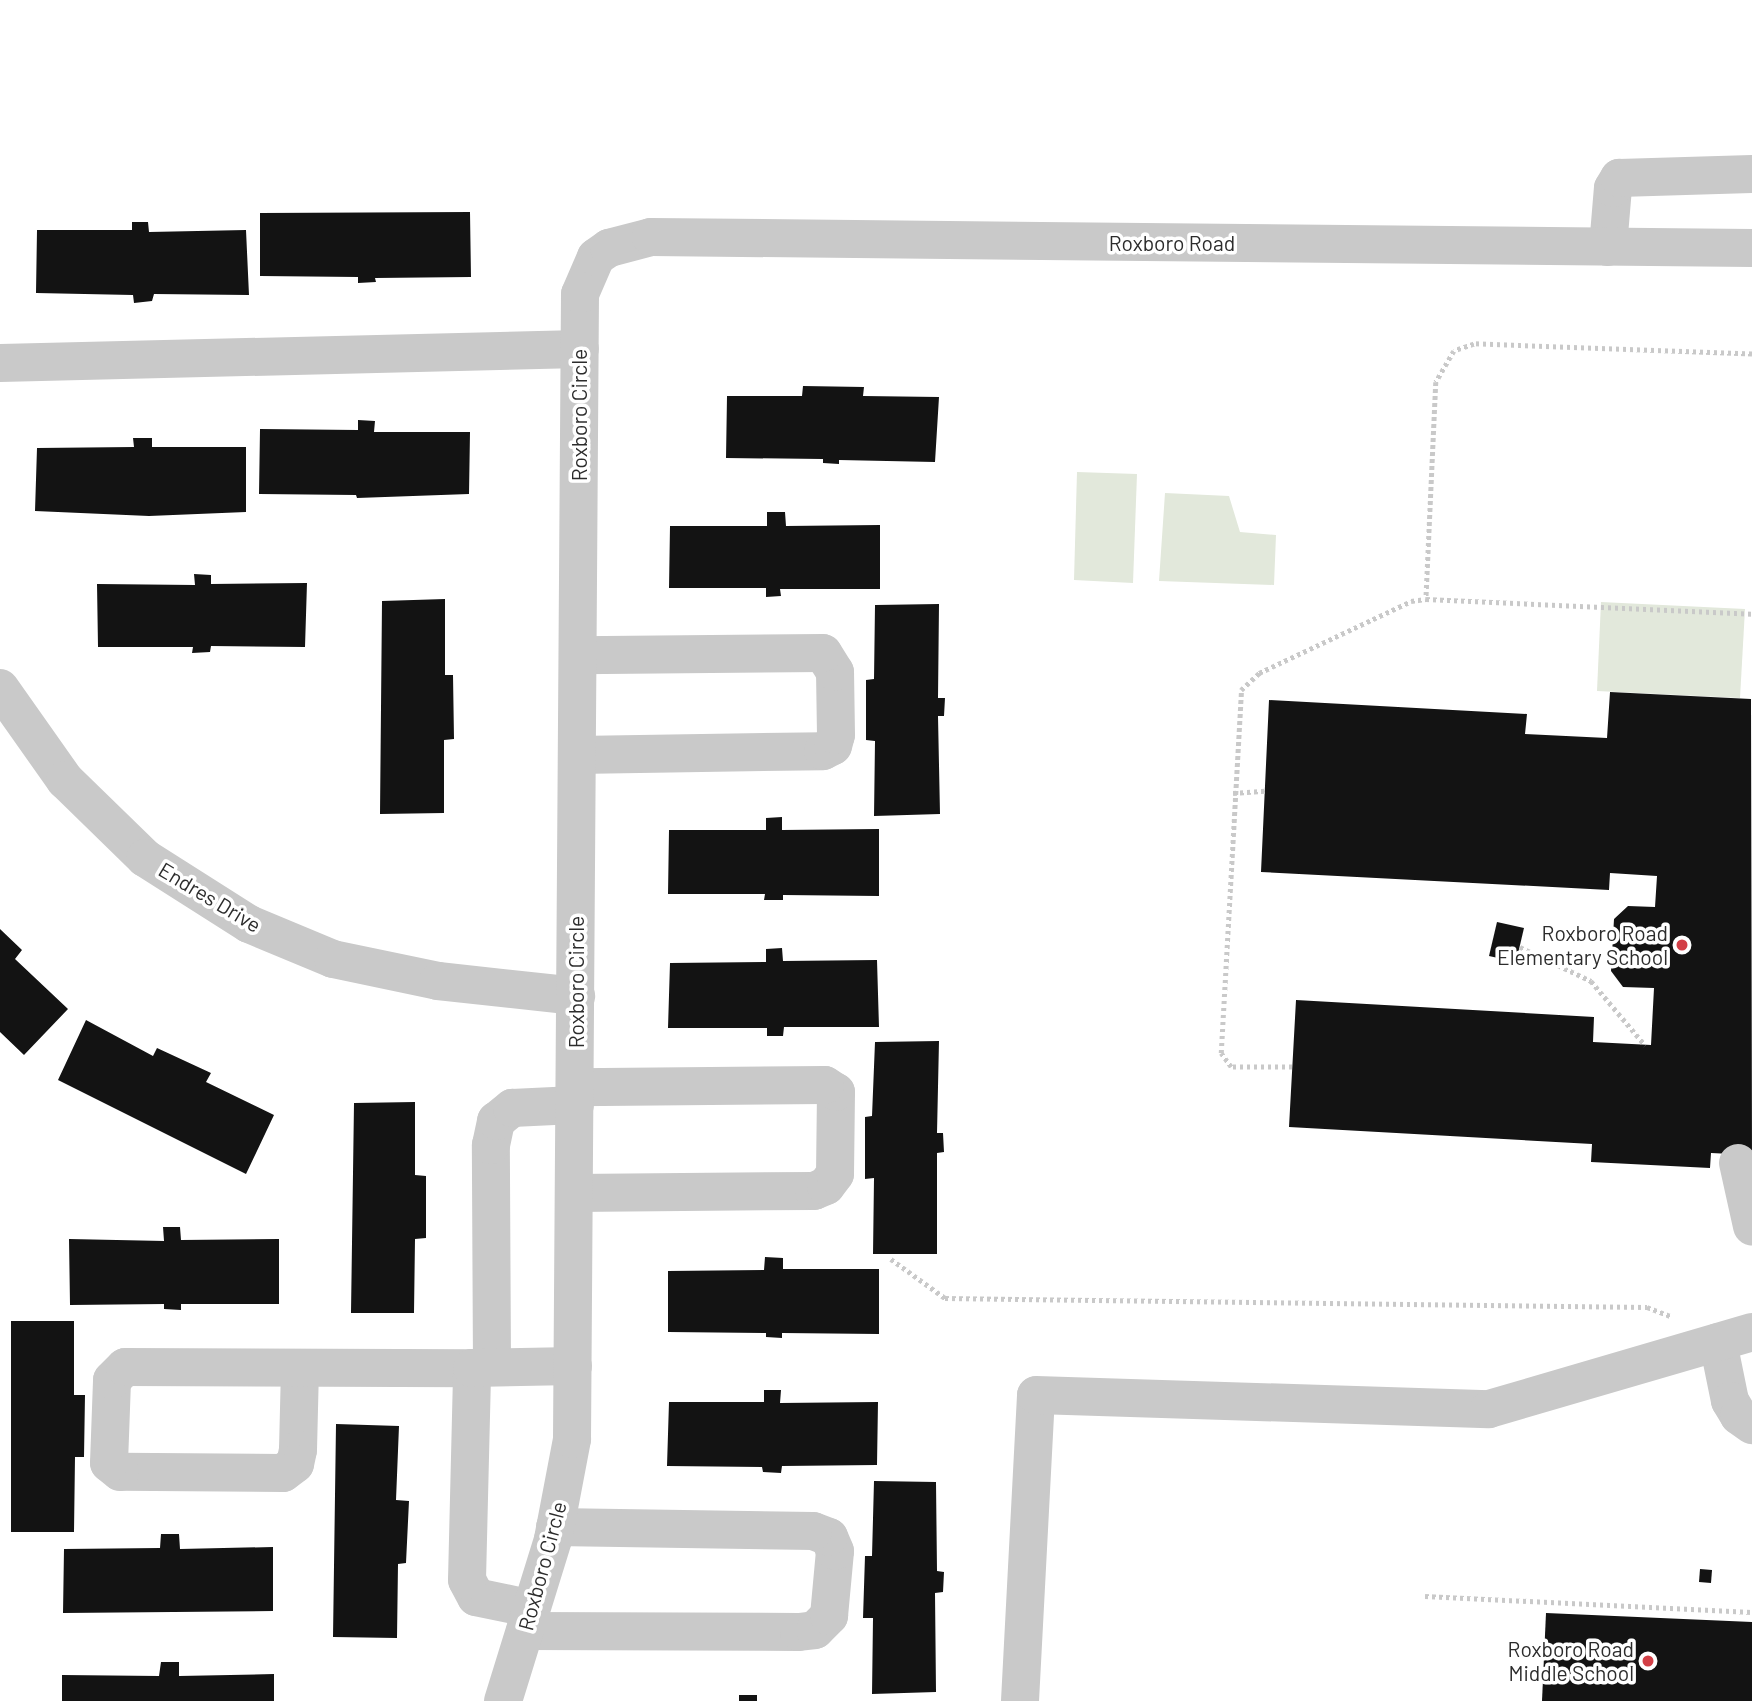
<!DOCTYPE html>
<html>
<head>
<meta charset="utf-8">
<style>
	body { margin:0 }
	#map { position:relative; width:1752px; height:1701px; overflow:hidden; background:#fff; font-family:Barlow,sans-serif }
	div>[style] { position:absolute }
	.green>* { inset:0; background:#e2e8db }
	.building>* { inset:0; background:#131313 }
	.path>* { height:4.5px; margin-top:-2.25px; transform-origin:0; background:repeating-linear-gradient(90deg,#c9c9c9 0 3.5px,transparent 0 7px) }
	.minor>* { height:38px; margin:-19px; padding:0 19px; transform-origin:19px; border-radius:19px; background:#c9c9c9 }
	.dots>* { width:19px; height:19px; translate:-50% -50%; box-sizing:border-box; border:4px solid #fff; border-radius:50% }
	span { translate:-50% -50%; white-space:nowrap; text-align:center; line-height:1.15; -webkit-text-stroke:7px #fff; paint-order:stroke }
	.street-label { font-size:21px; color:#2c2c2c }
	.poi-label { font-size:21px; color:#2c2c2c }
	.right { translate:-100% -50%; text-align:right }
</style>
</head>
<body>
<div id="map">
	<div class="green">
		<div style="clip-path:polygon(1077px 472px,1137px 474px,1133px 583px,1074px 580px)"></div>
		<div style="clip-path:polygon(1165px 493px,1229px 496px,1240px 532px,1276px 535px,1274px 585px,1159px 581px)"></div>
		<div style="clip-path:polygon(1601px 602px,1745px 609px,1740px 698px,1597px 691px)"></div>
	</div>
	<div class="building">
		<div style="clip-path:polygon(470px 212px,471px 277px,375px 278px,376px 282px,358px 283px,358px 277px,260px 276px,260px 213px)"></div>
		<div style="clip-path:polygon(132px 222px,148px 222px,149px 232px,246px 230px,249px 295px,154px 294px,152px 301px,134px 303px,133px 295px,36px 293px,37px 230px,132px 230px)"></div>
		<div style="clip-path:polygon(803px 386px,864px 387px,863px 396px,939px 397px,935px 462px,839px 460px,839px 464px,823px 463px,823px 459px,726px 458px,727px 396px,802px 396px)"></div>
		<div style="clip-path:polygon(358px 420px,375px 421px,374px 432px,470px 432px,469px 494px,357px 498px,356px 495px,259px 494px,260px 429px,358px 430px)"></div>
		<div style="clip-path:polygon(133px 438px,152px 438px,152px 447px,246px 447px,246px 512px,149px 516px,35px 511px,37px 448px,134px 447px)"></div>
		<div style="clip-path:polygon(767px 512px,785px 512px,786px 526px,880px 525px,880px 589px,780px 589px,781px 596px,766px 597px,766px 588px,669px 588px,670px 526px,767px 526px)"></div>
		<div style="clip-path:polygon(194px 574px,211px 575px,211px 584px,307px 583px,305px 647px,211px 646px,210px 652px,192px 653px,193px 647px,98px 647px,97px 584px,195px 585px)"></div>
		<div style="clip-path:polygon(445px 599px,445px 675px,453px 675px,454px 739px,444px 740px,444px 813px,380px 814px,382px 601px)"></div>
		<div style="clip-path:polygon(939px 604px,938px 698px,945px 698px,944px 716px,938px 716px,940px 814px,874px 816px,875px 741px,866px 740px,866px 680px,874px 679px,875px 605px)"></div>
		<div style="clip-path:polygon(1610px 692px,1751px 699px,1752px 1155px,1711px 1153px,1710px 1168px,1591px 1162px,1592px 1144px,1289px 1127px,1296px 1000px,1594px 1017px,1593px 1042px,1651px 1045px,1654px 988px,1623px 987px,1611px 971px,1614px 919px,1628px 906px,1655px 907px,1657px 876px,1610px 873px,1609px 890px,1261px 872px,1269px 700px,1527px 714px,1525px 734px,1607px 738px)"></div>
		<div style="clip-path:polygon(782px 817px,782px 830px,879px 829px,879px 896px,783px 895px,783px 900px,764px 900px,765px 894px,668px 894px,669px 830px,766px 830px,766px 818px)"></div>
		<div style="clip-path:polygon(1497px 922px,1524px 928px,1516px 962px,1489px 956px)"></div>
		<div style="clip-path:polygon(0 929px,22px 950px,15px 959px,68px 1009px,24px 1055px,0 1032px)"></div>
		<div style="clip-path:polygon(782px 948px,783px 961px,877px 960px,879px 1027px,784px 1027px,783px 1036px,767px 1036px,767px 1028px,668px 1028px,670px 963px,766px 962px,766px 949px)"></div>
		<div style="clip-path:polygon(86px 1020px,153px 1056px,157px 1048px,211px 1073px,206px 1082px,274px 1115px,246px 1174px,58px 1080px)"></div>
		<div style="clip-path:polygon(939px 1041px,937px 1133px,943px 1133px,944px 1152px,937px 1153px,937px 1254px,873px 1254px,874px 1178px,865px 1179px,865px 1117px,872px 1116px,875px 1042px)"></div>
		<div style="clip-path:polygon(415px 1102px,415px 1175px,426px 1176px,426px 1238px,415px 1239px,414px 1313px,351px 1313px,354px 1103px)"></div>
		<div style="clip-path:polygon(163px 1227px,180px 1227px,181px 1240px,279px 1239px,279px 1304px,181px 1304px,181px 1310px,164px 1309px,164px 1304px,70px 1305px,69px 1239px,164px 1241px)"></div>
		<div style="clip-path:polygon(765px 1257px,783px 1258px,783px 1269px,879px 1269px,879px 1334px,782px 1333px,782px 1338px,766px 1337px,766px 1333px,668px 1332px,668px 1271px,764px 1270px)"></div>
		<div style="clip-path:polygon(11px 1321px,74px 1321px,74px 1395px,85px 1395px,84px 1457px,75px 1457px,74px 1532px,11px 1532px)"></div>
		<div style="clip-path:polygon(764px 1390px,781px 1390px,780px 1403px,878px 1402px,877px 1465px,782px 1466px,781px 1473px,763px 1472px,762px 1467px,667px 1466px,669px 1402px,764px 1402px)"></div>
		<div style="clip-path:polygon(336px 1424px,399px 1426px,396px 1500px,409px 1501px,406px 1563px,398px 1564px,397px 1638px,333px 1637px)"></div>
		<div style="clip-path:polygon(874px 1481px,936px 1482px,937px 1571px,944px 1572px,943px 1592px,935px 1593px,936px 1692px,872px 1694px,873px 1618px,863px 1618px,865px 1556px,872px 1556px)"></div>
		<div style="clip-path:polygon(161px 1534px,179px 1534px,180px 1549px,273px 1547px,273px 1611px,63px 1613px,64px 1549px,160px 1548px)"></div>
		<div style="clip-path:polygon(1700px 1569px,1712px 1570px,1711px 1583px,1699px 1582px)"></div>
		<div style="clip-path:polygon(1546px 1613px,1752px 1622px,1752px 1701px,1542px 1701px)"></div>
		<div style="clip-path:polygon(161px 1662px,179px 1662px,179px 1676px,274px 1674px,274px 1701px,62px 1701px,62px 1675px,159px 1676px)"></div>
		<div style="clip-path:polygon(739px 1695px,757px 1695px,757px 1701px,739px 1701px)"></div>
	</div>
	<div class="path">
		<div style="left:1752px;top:354px;width:278px;rotate:-177.9deg"></div>
		<div style="left:1474px;top:344px;width:21px;rotate:161deg"></div>
		<div style="left:1454px;top:351px;width:36px;rotate:120deg"></div>
		<div style="left:1436px;top:382px;width:217px;rotate:92.6deg"></div>
		<div style="left:1426px;top:599px;width:326px;rotate:2.6deg"></div>
		<div style="left:1233px;top:793px;width:32px;rotate:-4deg"></div>
		<div style="left:1520px;top:947px;width:79px;rotate:25.6deg"></div>
		<div style="left:1591px;top:981px;width:84px;rotate:49.8deg"></div>
		<div style="left:1292px;top:1067px;width:61px;rotate:180deg"></div>
		<div style="left:1231px;top:1067px;width:17px;rotate:-126deg"></div>
		<div style="left:1221px;top:1053px;width:364px;rotate:-86.8deg"></div>
		<div style="left:1241px;top:690px;width:25px;rotate:-43deg"></div>
		<div style="left:1259px;top:673px;width:168px;rotate:-25.3deg"></div>
		<div style="left:1411px;top:601px;width:15px;rotate:-8deg"></div>
		<div style="left:891px;top:1259px;width:67px;rotate:35.8deg"></div>
		<div style="left:945px;top:1298px;width:702px;rotate:0.73deg"></div>
		<div style="left:1647px;top:1307px;width:26px;rotate:21deg"></div>
		<div style="left:1425px;top:1596px;width:327px;rotate:2.8deg"></div>
	</div>
	<div class="minor">
		<div style="left:1608px;top:247px;width:59px;rotate:-85.2deg"></div>
		<div style="left:1613px;top:188px;width:12px;rotate:-59deg"></div>
		<div style="left:1619px;top:178px;width:133px;rotate:-1.7deg"></div>
		<div style="left:0;top:363px;width:580px;rotate:-1.38deg"></div>
		<div style="left:0;top:688px;width:113px;rotate:54.8deg"></div>
		<div style="left:65px;top:780px;width:112px;rotate:44.3deg"></div>
		<div style="left:145px;top:858px;width:123px;rotate:32.4deg"></div>
		<div style="left:249px;top:924px;width:91px;rotate:22.6deg"></div>
		<div style="left:333px;top:959px;width:107px;rotate:11.8deg"></div>
		<div style="left:438px;top:981px;width:139px;rotate:6.2deg"></div>
		<div style="left:577px;top:755px;width:246px;rotate:-0.9deg"></div>
		<div style="left:823px;top:751px;width:11px;rotate:-27deg"></div>
		<div style="left:833px;top:746px;width:11px;rotate:-75deg"></div>
		<div style="left:836px;top:735px;width:63px;rotate:-90.9deg"></div>
		<div style="left:835px;top:672px;width:22px;rotate:-122deg"></div>
		<div style="left:823px;top:653px;width:245px;rotate:179.5deg"></div>
		<div style="left:1738px;top:1163px;width:65px;rotate:77.5deg"></div>
		<div style="left:574px;top:1193px;width:240px;rotate:-0.5deg"></div>
		<div style="left:814px;top:1191px;width:13px;rotate:-23deg"></div>
		<div style="left:826px;top:1186px;width:15px;rotate:-53deg"></div>
		<div style="left:835px;top:1174px;width:82px;rotate:-89.3deg"></div>
		<div style="left:836px;top:1092px;width:13px;rotate:-148deg"></div>
		<div style="left:825px;top:1085px;width:250px;rotate:179.5deg"></div>
		<div style="left:1718px;top:1342px;width:60px;rotate:78.5deg"></div>
		<div style="left:1730px;top:1401px;width:17px;rotate:59deg"></div>
		<div style="left:1739px;top:1416px;width:16px;rotate:35deg"></div>
		<div style="left:492px;top:1367px;width:222px;rotate:-90.3deg"></div>
		<div style="left:491px;top:1145px;width:25px;rotate:-78deg"></div>
		<div style="left:496px;top:1121px;width:21px;rotate:-39deg"></div>
		<div style="left:512px;top:1108px;width:63px;rotate:-2.7deg"></div>
		<div style="left:300px;top:1368px;width:82px;rotate:91.4deg"></div>
		<div style="left:298px;top:1450px;width:14px;rotate:102deg"></div>
		<div style="left:295px;top:1464px;width:15px;rotate:143deg"></div>
		<div style="left:283px;top:1473px;width:163px;rotate:-179.6deg"></div>
		<div style="left:120px;top:1472px;width:14px;rotate:-141deg"></div>
		<div style="left:109px;top:1463px;width:83px;rotate:-87.9deg"></div>
		<div style="left:112px;top:1380px;width:18px;rotate:-45deg"></div>
		<div style="left:125px;top:1367px;width:347px;rotate:0.2deg"></div>
		<div style="left:528px;top:1608px;width:53px;rotate:-168.1deg"></div>
		<div style="left:476px;top:1597px;width:19px;rotate:-118deg"></div>
		<div style="left:467px;top:1580px;width:212px;rotate:-88.6deg"></div>
		<div style="left:472px;top:1368px;width:101px;rotate:-1.1deg"></div>
		<div style="left:525px;top:1631px;width:274px;rotate:0.2deg"></div>
		<div style="left:799px;top:1632px;width:16px;rotate:-7deg"></div>
		<div style="left:815px;top:1630px;width:20px;rotate:-45deg"></div>
		<div style="left:829px;top:1616px;width:65px;rotate:-84.7deg"></div>
		<div style="left:835px;top:1551px;width:15px;rotate:-113deg"></div>
		<div style="left:829px;top:1537px;width:17px;rotate:-159deg"></div>
		<div style="left:813px;top:1531px;width:258px;rotate:-179.1deg"></div>
		<div style="left:503px;top:1701px;width:170px;rotate:-72.8deg"></div>
		<div style="left:553px;top:1539px;width:102px;rotate:-79.2deg"></div>
		<div style="left:572px;top:1439px;width:1145px;rotate:-89.6deg"></div>
		<div style="left:580px;top:294px;width:40px;rotate:-66.6deg"></div>
		<div style="left:596px;top:257px;width:16px;rotate:-35deg"></div>
		<div style="left:609px;top:248px;width:43px;rotate:-14.7deg"></div>
		<div style="left:651px;top:237px;width:1101px;rotate:0.57deg"></div>
		<div style="left:1020px;top:1701px;width:306px;rotate:-87deg"></div>
		<div style="left:1036px;top:1395px;width:453px;rotate:1.8deg"></div>
		<div style="left:1489px;top:1409px;width:274px;rotate:-16.3deg"></div>
	</div>
	<div class="dots">
		<div style="left:1682px;top:945px;background:#d23f46"></div>
		<div style="left:1648px;top:1661px;background:#d23f46"></div>
	</div>
	<div class="street-label">
		<span style="left:1172px;top:243px">Roxboro Road</span>
		<span style="left:579px;top:415px;rotate:-90deg">Roxboro Circle</span>
		<span style="left:210px;top:897px;rotate:31deg">Endres Drive</span>
		<span style="left:576px;top:982px;rotate:-90deg">Roxboro Circle</span>
		<span style="left:542px;top:1566px;rotate:-75deg">Roxboro Circle</span>
	</div>
	<div class="poi-label">
		<span class="right" style="left:1668px;top:945px">Roxboro Road<br>Elementary School</span>
		<span class="right" style="left:1634px;top:1661px">Roxboro Road<br>Middle School</span>
	</div>
</div>
</body>
</html>
